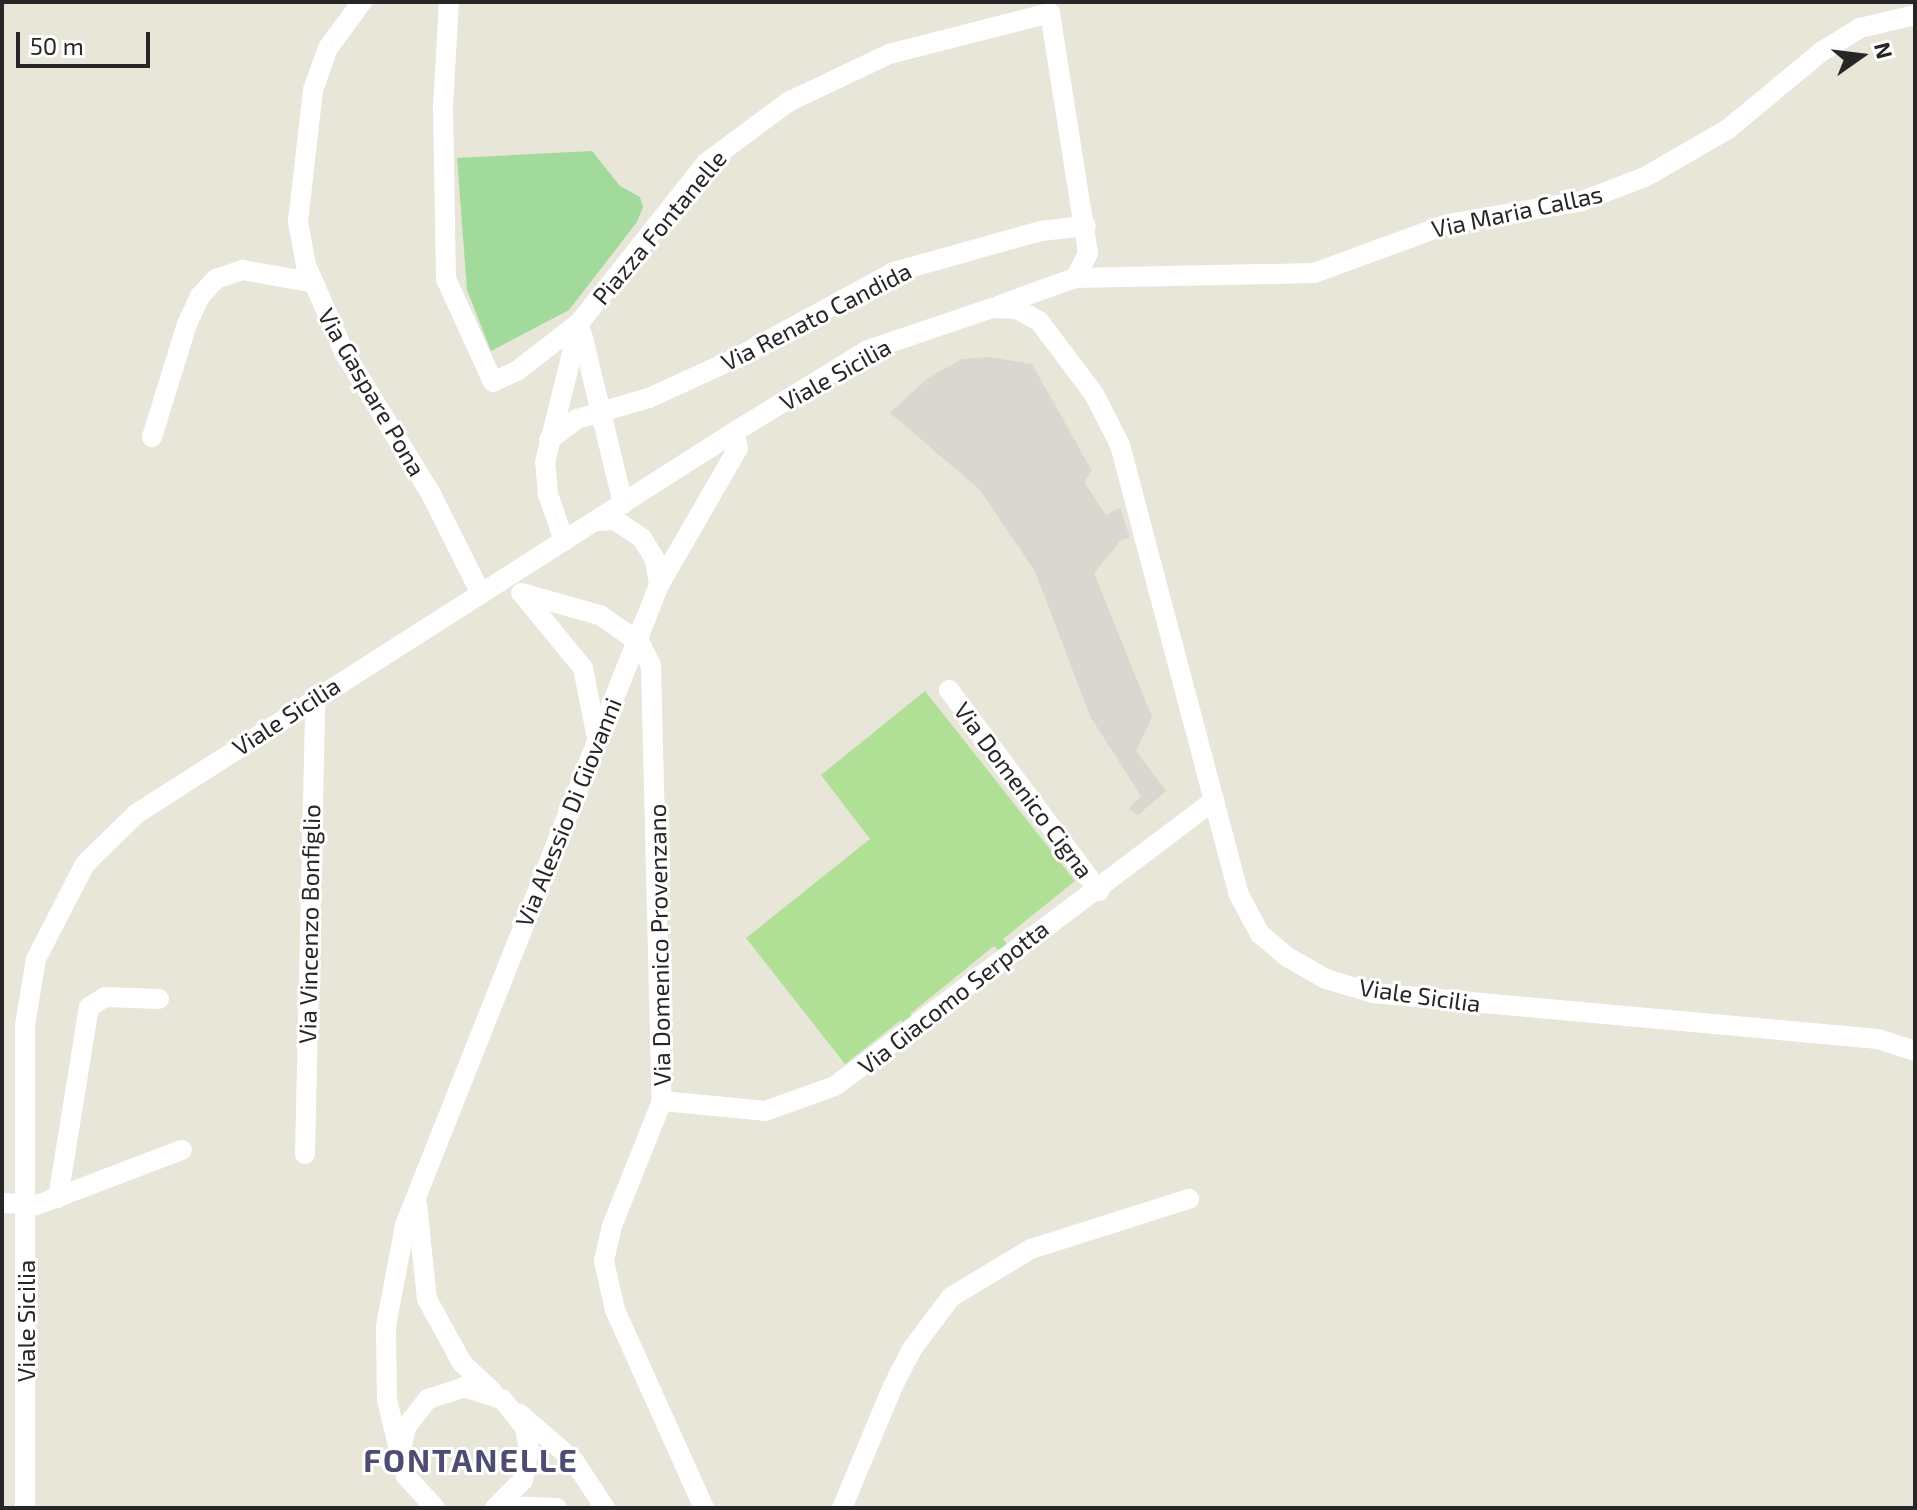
<!DOCTYPE html>
<html>
<head>
<meta charset="utf-8">
<style>
	body { margin:0 }
	#map { position:relative; width:1917px; height:1510px; overflow:hidden; background:#e8e5d9; font-family:"Exo 2",sans-serif }
	div>[style] { position:absolute }
	.green>* { inset:0; background:#a1da9a }
	.pitch>* { inset:0; background:#b0e096 }
	.plaza>* { inset:0; background:#d9d7cf }
	.minor>* { height:20px; margin:-10px; padding:0 10px; transform-origin:10px; border-radius:10px; background:#fff }
	span { translate:-50% -50%; white-space:nowrap; text-align:center; line-height:1.15; -webkit-text-stroke:6px #fff; paint-order:stroke }
	.street-label { font-size:24px; color:#262626 }
	.district-label { font-size:32px; color:#4e4c72; font-weight:700; letter-spacing:2px }
	.frame { position:absolute; inset:0; border:4px solid #262626; pointer-events:none }
	.north { position:absolute; left:1821px; top:16px; width:80px; height:80px; -webkit-text-stroke:6px #fff; paint-order:stroke; rotate:76deg; font-size:22px; font-weight:700; line-height:32px; text-align:center; color:#262626 }
	.north::after { content:''; display:block; margin:auto; width:28px; height:36px; background:#262626; clip-path:polygon(50% 0,100% 100%,50% 72%,0 100%) }
	.scale { position:absolute; left:16px; top:32px; width:134px; height:36px; box-sizing:border-box; border:4px solid #262626; border-top:0; padding-left:10px; font-size:24px; line-height:28px; white-space:nowrap; color:#262626; -webkit-text-stroke:6px #fff; paint-order:stroke }
</style>
</head>
<body>
<div id="map">
	<div class="green">
		<div style="clip-path:polygon(592px 151px,620px 186px,640px 197px,643px 207px,637px 222px,569px 310px,491px 351px,467px 290px,457px 158px)"></div>
	</div>
	<div class="pitch">
		<div style="clip-path:polygon(925px 691px,1075px 881px,1003px 939px,1009px 946px,1000px 952px,994px 946px,910px 1014px,915px 1020px,907px 1027px,901px 1020px,845px 1064px,746px 938px,870px 839px,821px 775px)"></div>
	</div>
	<div class="plaza">
		<div style="clip-path:polygon(989px 357px,1032px 364px,1092px 471px,1084px 482px,1106px 515px,1120px 508px,1130px 538px,1122px 539px,1094px 573px,1152px 717px,1136px 751px,1166px 791px,1138px 815px,1129px 809px,1141px 796px,1090px 716px,1035px 571px,980px 490px,890px 413px,928px 378px,962px 359px)"></div>
	</div>
	<div class="minor">
		<div style="left:362px;top:2px;width:57px;rotate:126.5deg"></div>
		<div style="left:328px;top:48px;width:45px;rotate:109.7deg"></div>
		<div style="left:313px;top:90px;width:133px;rotate:96.5deg"></div>
		<div style="left:298px;top:222px;width:44px;rotate:79.5deg"></div>
		<div style="left:306px;top:265px;width:95px;rotate:66.4deg"></div>
		<div style="left:344px;top:352px;width:167px;rotate:58.5deg"></div>
		<div style="left:431px;top:494px;width:112px;rotate:63.4deg"></div>
		<div style="left:449px;top:2px;width:105px;rotate:93.3deg"></div>
		<div style="left:443px;top:107px;width:172px;rotate:89deg"></div>
		<div style="left:446px;top:279px;width:113px;rotate:65.5deg"></div>
		<div style="left:493px;top:382px;width:26px;rotate:-25deg"></div>
		<div style="left:517px;top:371px;width:80px;rotate:-37.9deg"></div>
		<div style="left:580px;top:322px;width:203px;rotate:-51.6deg"></div>
		<div style="left:706px;top:163px;width:102px;rotate:-36.6deg"></div>
		<div style="left:788px;top:102px;width:112px;rotate:-25.4deg"></div>
		<div style="left:889px;top:54px;width:166px;rotate:-14.3deg"></div>
		<div style="left:1050px;top:13px;width:243px;rotate:81deg"></div>
		<div style="left:1088px;top:253px;width:28px;rotate:117deg"></div>
		<div style="left:1075px;top:278px;width:80px;rotate:160.2deg"></div>
		<div style="left:1075px;top:278px;width:239px;rotate:-1.2deg"></div>
		<div style="left:1314px;top:273px;width:143px;rotate:-20.1deg"></div>
		<div style="left:1448px;top:224px;width:136px;rotate:-9.7deg"></div>
		<div style="left:1582px;top:201px;width:67px;rotate:-20.9deg"></div>
		<div style="left:1645px;top:177px;width:96px;rotate:-30deg"></div>
		<div style="left:1728px;top:129px;width:121px;rotate:-39.6deg"></div>
		<div style="left:1821px;top:52px;width:46px;rotate:-31.6deg"></div>
		<div style="left:1860px;top:28px;width:57px;rotate:-13.3deg"></div>
		<div style="left:582px;top:334px;width:175px;rotate:76.4deg"></div>
		<div style="left:152px;top:437px;width:118px;rotate:-72.8deg"></div>
		<div style="left:187px;top:324px;width:31px;rotate:-65deg"></div>
		<div style="left:200px;top:296px;width:23px;rotate:-47deg"></div>
		<div style="left:216px;top:279px;width:28px;rotate:-19deg"></div>
		<div style="left:242px;top:270px;width:70px;rotate:9.9deg"></div>
		<div style="left:549px;top:440px;width:35px;rotate:-37deg"></div>
		<div style="left:577px;top:419px;width:75px;rotate:-16.3deg"></div>
		<div style="left:649px;top:398px;width:98px;rotate:-24.7deg"></div>
		<div style="left:738px;top:357px;width:178px;rotate:-28.6deg"></div>
		<div style="left:894px;top:272px;width:153px;rotate:-15.6deg"></div>
		<div style="left:1041px;top:231px;width:45px;rotate:-6.3deg"></div>
		<div style="left:596px;top:521px;width:19px;rotate:-3deg"></div>
		<div style="left:615px;top:520px;width:32px;rotate:34deg"></div>
		<div style="left:642px;top:538px;width:26px;rotate:59deg"></div>
		<div style="left:655px;top:560px;width:25px;rotate:81deg"></div>
		<div style="left:564px;top:541px;width:50px;rotate:-108.8deg"></div>
		<div style="left:548px;top:494px;width:32px;rotate:-95deg"></div>
		<div style="left:545px;top:462px;width:144px;rotate:-76deg"></div>
		<div style="left:521px;top:593px;width:82px;rotate:15.6deg"></div>
		<div style="left:600px;top:615px;width:37px;rotate:35deg"></div>
		<div style="left:524px;top:596px;width:93px;rotate:50.7deg"></div>
		<div style="left:583px;top:668px;width:66px;rotate:78.7deg"></div>
		<div style="left:639px;top:641px;width:28px;rotate:64deg"></div>
		<div style="left:651px;top:666px;width:435px;rotate:88.6deg"></div>
		<div style="left:662px;top:1101px;width:135px;rotate:111.8deg"></div>
		<div style="left:612px;top:1226px;width:36px;rotate:103deg"></div>
		<div style="left:604px;top:1261px;width:50px;rotate:77.3deg"></div>
		<div style="left:615px;top:1310px;width:217px;rotate:65.8deg"></div>
		<div style="left:949px;top:690px;width:251px;rotate:53.3deg"></div>
		<div style="left:662px;top:1101px;width:103px;rotate:5.5deg"></div>
		<div style="left:765px;top:1111px;width:74px;rotate:-19.7deg"></div>
		<div style="left:835px;top:1086px;width:475px;rotate:-37deg"></div>
		<div style="left:305px;top:1154px;width:458px;rotate:-88.7deg"></div>
		<div style="left:58px;top:1198px;width:193px;rotate:-80.8deg"></div>
		<div style="left:89px;top:1007px;width:19px;rotate:-32deg"></div>
		<div style="left:105px;top:997px;width:54px;rotate:2.1deg"></div>
		<div style="left:2px;top:1203px;width:35px;rotate:3deg"></div>
		<div style="left:37px;top:1205px;width:155px;rotate:-20.8deg"></div>
		<div style="left:417px;top:1204px;width:96px;rotate:84deg"></div>
		<div style="left:427px;top:1299px;width:73px;rotate:61.3deg"></div>
		<div style="left:462px;top:1363px;width:42px;rotate:43.1deg"></div>
		<div style="left:520px;top:1414px;width:72px;rotate:41deg"></div>
		<div style="left:574px;top:1461px;width:56px;rotate:56.6deg"></div>
		<div style="left:403px;top:1466px;width:68px;rotate:-103.6deg"></div>
		<div style="left:387px;top:1400px;width:74px;rotate:-90.8deg"></div>
		<div style="left:386px;top:1326px;width:103px;rotate:-79.3deg"></div>
		<div style="left:405px;top:1225px;width:689px;rotate:-68.35deg"></div>
		<div style="left:659px;top:585px;width:158px;rotate:-60deg"></div>
		<div style="left:738px;top:448px;width:16px;rotate:-104deg"></div>
		<div style="left:500px;top:1506px;width:57px;rotate:2deg"></div>
		<div style="left:25px;top:1508px;width:483px;rotate:-90deg"></div>
		<div style="left:25px;top:1025px;width:67px;rotate:-80.5deg"></div>
		<div style="left:36px;top:959px;width:107px;rotate:-62.7deg"></div>
		<div style="left:85px;top:864px;width:71px;rotate:-44.4deg"></div>
		<div style="left:136px;top:814px;width:715px;rotate:-32.56deg"></div>
		<div style="left:739px;top:429px;width:151px;rotate:-31.5deg"></div>
		<div style="left:868px;top:350px;width:131px;rotate:-18.7deg"></div>
		<div style="left:992px;top:308px;width:25px;rotate:2deg"></div>
		<div style="left:1017px;top:309px;width:25px;rotate:29deg"></div>
		<div style="left:1039px;top:321px;width:91px;rotate:53deg"></div>
		<div style="left:1094px;top:394px;width:57px;rotate:63deg"></div>
		<div style="left:1120px;top:445px;width:463px;rotate:75.2deg"></div>
		<div style="left:1238px;top:893px;width:47px;rotate:61.8deg"></div>
		<div style="left:1260px;top:934px;width:38px;rotate:40deg"></div>
		<div style="left:1289px;top:958px;width:43px;rotate:29.6deg"></div>
		<div style="left:1326px;top:979px;width:49px;rotate:16.6deg"></div>
		<div style="left:1373px;top:993px;width:507px;rotate:5.2deg"></div>
		<div style="left:1878px;top:1039px;width:39px;rotate:18deg"></div>
		<div style="left:435px;top:1508px;width:43px;rotate:-132.2deg"></div>
		<div style="left:406px;top:1476px;width:27px;rotate:-100deg"></div>
		<div style="left:401px;top:1449px;width:23px;rotate:-77deg"></div>
		<div style="left:406px;top:1427px;width:36px;rotate:-52deg"></div>
		<div style="left:428px;top:1399px;width:38px;rotate:-18deg"></div>
		<div style="left:464px;top:1387px;width:40px;rotate:18deg"></div>
		<div style="left:502px;top:1399px;width:36px;rotate:51deg"></div>
		<div style="left:525px;top:1427px;width:22px;rotate:80deg"></div>
		<div style="left:529px;top:1449px;width:32px;rotate:101deg"></div>
		<div style="left:523px;top:1480px;width:40px;rotate:135deg"></div>
		<div style="left:842px;top:1508px;width:132px;rotate:-67.3deg"></div>
		<div style="left:893px;top:1386px;width:42px;rotate:-62.8deg"></div>
		<div style="left:912px;top:1349px;width:65px;rotate:-53.1deg"></div>
		<div style="left:951px;top:1297px;width:93px;rotate:-31deg"></div>
		<div style="left:1031px;top:1249px;width:166px;rotate:-17.6deg"></div>
	</div>
	<div class="street-label">
		<span style="left:1517px;top:211px;rotate:-12deg">Via Maria Callas</span>
		<span style="left:659px;top:227px;rotate:-50deg">Piazza Fontanelle</span>
		<span style="left:816px;top:316px;rotate:-27deg">Via Renato Candida</span>
		<span style="left:835px;top:374px;rotate:-29deg">Viale Sicilia</span>
		<span style="left:372px;top:392px;rotate:60deg">Via Gaspare Pona</span>
		<span style="left:286px;top:716px;rotate:-33deg">Viale Sicilia</span>
		<span style="left:1024px;top:790px;rotate:53deg">Via Domenico Cigna</span>
		<span style="left:568px;top:812px;rotate:-68deg">Via Alessio Di Giovanni</span>
		<span style="left:309px;top:924px;rotate:-89deg">Via Vincenzo Bonfiglio</span>
		<span style="left:659px;top:945px;rotate:-91deg">Via Domenico Provenzano</span>
		<span style="left:1420px;top:995px;rotate:8deg">Viale Sicilia</span>
		<span style="left:953px;top:997px;rotate:-38deg">Via Giacomo Serpotta</span>
		<span style="left:26px;top:1321px;rotate:-90deg">Viale Sicilia</span>
	</div>
	<div class="district-label">
		<span style="left:471px;top:1459px">FONTANELLE</span>
	</div>
	<div class="frame"></div>
	<div class="north">N</div>
	<div class="scale">50 m</div>
</div>
</body>
</html>
